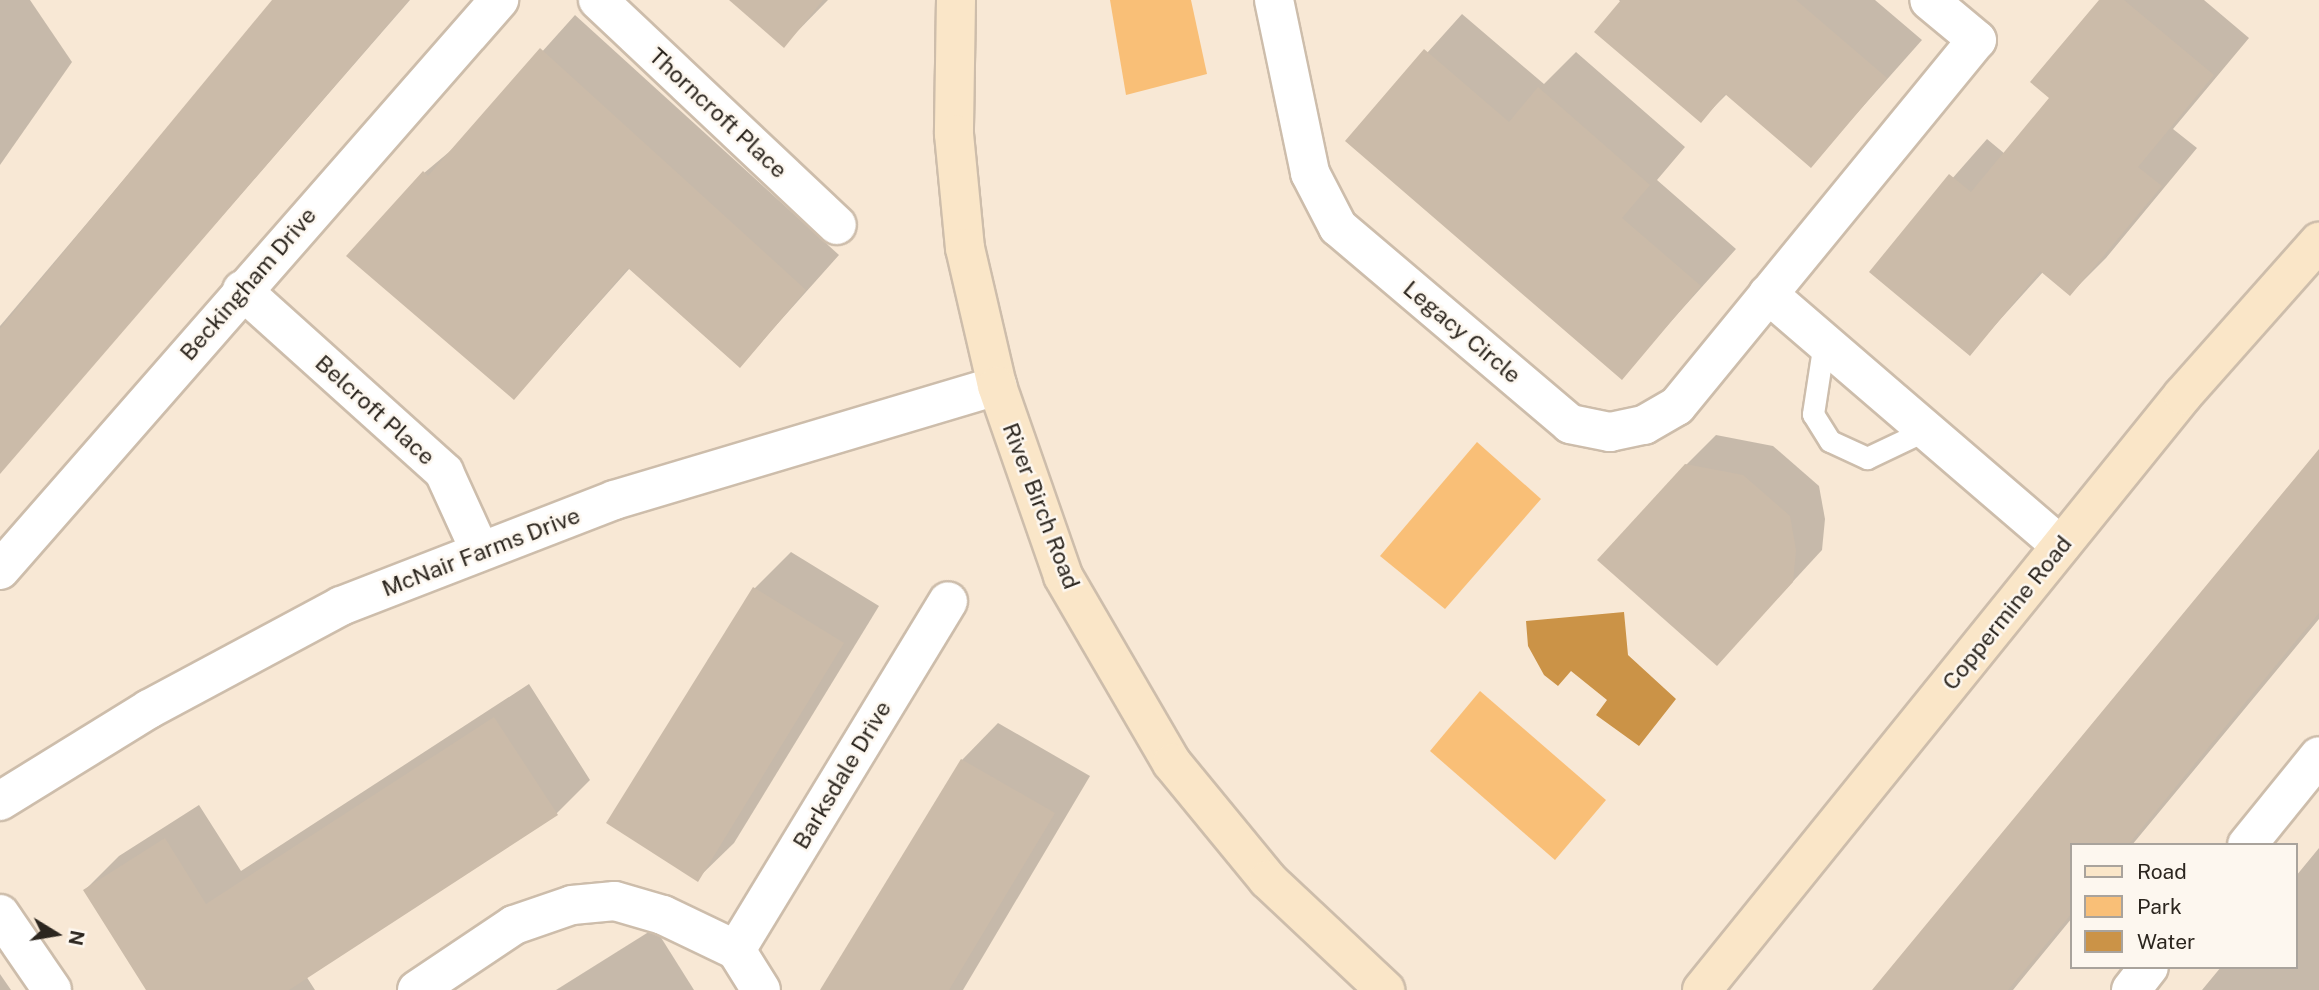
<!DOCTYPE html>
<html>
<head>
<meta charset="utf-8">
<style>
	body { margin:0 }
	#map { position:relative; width:2319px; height:990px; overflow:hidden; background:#f8e8d5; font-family:"Public Sans",sans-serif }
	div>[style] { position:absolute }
	.green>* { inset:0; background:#f9bf77 }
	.water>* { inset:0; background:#cb9347 }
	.shadow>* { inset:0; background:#0003 }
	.building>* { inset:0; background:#cbbba9 }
	.roads { filter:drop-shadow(2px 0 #cdbdab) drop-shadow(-2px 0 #cdbdab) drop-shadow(0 2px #cdbdab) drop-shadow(0 -2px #cdbdab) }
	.lane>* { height:21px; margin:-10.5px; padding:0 10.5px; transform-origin:10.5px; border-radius:10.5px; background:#fff }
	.street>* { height:38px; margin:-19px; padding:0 19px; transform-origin:19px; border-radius:19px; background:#fff }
	.secondary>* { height:38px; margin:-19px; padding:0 19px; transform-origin:19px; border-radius:19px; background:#fae6c8 }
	span { translate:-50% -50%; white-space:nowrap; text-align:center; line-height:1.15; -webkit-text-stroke:5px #fdf7ef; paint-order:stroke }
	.street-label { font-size:23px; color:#2c261f }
	.legend { position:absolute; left:2070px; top:843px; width:228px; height:126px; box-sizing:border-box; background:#fdf7ef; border:2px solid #a9a39c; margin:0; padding:9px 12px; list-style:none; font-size:21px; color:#2c261f }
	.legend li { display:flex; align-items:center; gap:14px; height:35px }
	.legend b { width:35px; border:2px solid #a9a39c }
	.north { position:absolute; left:21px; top:899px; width:70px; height:70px; -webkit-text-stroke:5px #fdf7ef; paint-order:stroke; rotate:101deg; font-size:19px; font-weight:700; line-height:28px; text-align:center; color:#2c261f }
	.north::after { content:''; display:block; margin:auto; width:24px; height:32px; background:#2c261f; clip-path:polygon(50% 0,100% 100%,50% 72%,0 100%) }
</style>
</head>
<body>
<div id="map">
	<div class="green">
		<div style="clip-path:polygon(1110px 0,1191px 0,1207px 74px,1126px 95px)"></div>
		<div style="clip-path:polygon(1477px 442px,1541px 499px,1445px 609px,1380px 556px)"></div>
		<div style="clip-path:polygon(1480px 691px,1606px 800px,1555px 860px,1430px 751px)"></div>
	</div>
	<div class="water">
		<div style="clip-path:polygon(1624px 612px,1628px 655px,1676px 699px,1639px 746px,1596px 715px,1607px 700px,1571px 671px,1558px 686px,1544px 675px,1528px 646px,1526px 621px)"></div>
	</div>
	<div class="shadow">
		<div style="clip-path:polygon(0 0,30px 0,72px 62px,0 165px)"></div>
		<div style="clip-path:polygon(276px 0,410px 0,0 471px,0 326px)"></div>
		<div style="clip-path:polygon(732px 0,828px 0,784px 45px)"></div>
		<div style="clip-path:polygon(1619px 0,1875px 0,1922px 40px,1811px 165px,1727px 94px,1701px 120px)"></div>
		<div style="clip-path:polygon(2101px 0,2204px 0,2249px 38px,2173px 129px,2197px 148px,2106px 258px,2070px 294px,2043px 272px,1970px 353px,1871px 271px,1987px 139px,2005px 154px,2051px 98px)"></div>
		<div style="clip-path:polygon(1462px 14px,1544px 84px,1576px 52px,1685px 147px,1657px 180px,1736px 249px,1621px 377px,1348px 141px)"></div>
		<div style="clip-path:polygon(575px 15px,839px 255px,740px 366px,630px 268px,514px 398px,424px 173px,461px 142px)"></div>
		<div style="clip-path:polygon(1716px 435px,1773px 446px,1819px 486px,1825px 519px,1822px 550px,1717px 664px,1686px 465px)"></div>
		<div style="clip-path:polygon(2319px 452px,2319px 619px,2132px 845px,2072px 845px,2072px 918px,2013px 990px,1875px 990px)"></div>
		<div style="clip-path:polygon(791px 552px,879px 606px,734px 843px,697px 879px,609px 822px,755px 588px)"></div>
		<div style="clip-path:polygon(529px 684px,590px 780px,557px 813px,306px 976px,315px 990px,148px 990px,85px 890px,119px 856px,199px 805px,241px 871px)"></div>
		<div style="clip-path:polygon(998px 723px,1090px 776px,963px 990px,835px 990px,826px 984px,962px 760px)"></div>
		<div style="clip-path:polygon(2319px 848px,2319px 990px,2202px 990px,2221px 967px,2296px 967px,2296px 876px)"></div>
		<div style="clip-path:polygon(655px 928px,694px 990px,556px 990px)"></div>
		<div style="clip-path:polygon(0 974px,11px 990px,0 990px)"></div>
	</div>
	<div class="building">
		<div style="clip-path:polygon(272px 0,409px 0,0 474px,0 329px)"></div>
		<div style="clip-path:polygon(729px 0,823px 0,784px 48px)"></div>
		<div style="clip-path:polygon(1621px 0,1796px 0,1887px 78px,1811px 168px,1725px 94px,1701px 123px,1594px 32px)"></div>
		<div style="clip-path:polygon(2099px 0,2124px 0,2214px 75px,2138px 167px,2162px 186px,2070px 296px,2040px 271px,1970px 356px,1869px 272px,1949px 174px,1971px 192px,2049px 98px,2030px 82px)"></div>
		<div style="clip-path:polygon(540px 48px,806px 290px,740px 368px,628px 268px,514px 400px,346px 256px,423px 171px,428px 176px)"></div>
		<div style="clip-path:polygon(1424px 49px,1509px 122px,1538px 87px,1650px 185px,1622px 218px,1701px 286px,1622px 380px,1345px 141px)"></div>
		<div style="clip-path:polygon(2319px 449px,2319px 613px,2128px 845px,2072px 845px,2072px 913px,2008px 990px,1872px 990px)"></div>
		<div style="clip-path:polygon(1685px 464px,1743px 475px,1790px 516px,1796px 550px,1793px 582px,1717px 666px,1597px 560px)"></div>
		<div style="clip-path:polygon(753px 587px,844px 643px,698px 882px,606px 823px)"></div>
		<div style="clip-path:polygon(494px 717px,558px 815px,289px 990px,146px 990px,83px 890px,165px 838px,206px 904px)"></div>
		<div style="clip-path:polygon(961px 759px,1055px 813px,949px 990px,820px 990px)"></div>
	</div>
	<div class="roads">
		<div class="lane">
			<div style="left:1824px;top:342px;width:73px;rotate:98.7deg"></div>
			<div style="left:1813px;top:414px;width:32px;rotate:58deg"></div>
			<div style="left:1830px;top:441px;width:41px;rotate:24.7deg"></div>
			<div style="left:1867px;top:458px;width:65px;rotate:-25.4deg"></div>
		</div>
		<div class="street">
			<div style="left:598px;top:0;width:328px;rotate:43.3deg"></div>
			<div style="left:1274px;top:0;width:177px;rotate:78.2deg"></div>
			<div style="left:1310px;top:173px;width:61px;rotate:62.6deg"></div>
			<div style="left:1338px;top:227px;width:304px;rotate:40.3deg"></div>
			<div style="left:1570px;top:424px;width:41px;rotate:11.3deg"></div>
			<div style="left:1610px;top:432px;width:35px;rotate:-12deg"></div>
			<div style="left:1644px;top:425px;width:38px;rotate:-30deg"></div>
			<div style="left:1677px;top:406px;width:473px;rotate:-50.7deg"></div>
			<div style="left:1977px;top:40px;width:62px;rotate:-140.2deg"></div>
			<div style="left:242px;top:290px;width:272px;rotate:42deg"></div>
			<div style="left:444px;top:472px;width:87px;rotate:65.5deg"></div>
			<div style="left:1768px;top:294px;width:386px;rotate:40.7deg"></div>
			<div style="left:0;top:570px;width:758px;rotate:-48.8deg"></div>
			<div style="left:0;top:801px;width:175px;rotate:-31.7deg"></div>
			<div style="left:149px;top:709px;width:218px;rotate:-28.2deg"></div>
			<div style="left:341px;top:606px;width:293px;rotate:-21.2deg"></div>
			<div style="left:614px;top:500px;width:400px;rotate:-16.6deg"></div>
			<div style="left:2247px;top:845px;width:114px;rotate:-51deg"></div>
			<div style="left:0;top:914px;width:92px;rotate:55.6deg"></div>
			<div style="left:736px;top:950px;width:408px;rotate:-58.7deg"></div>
			<div style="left:417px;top:990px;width:117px;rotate:-33.8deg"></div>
			<div style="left:514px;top:925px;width:61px;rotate:-19deg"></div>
			<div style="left:572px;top:905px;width:43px;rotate:-5.3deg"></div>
			<div style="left:615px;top:901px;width:50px;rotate:16.3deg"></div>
			<div style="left:663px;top:915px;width:81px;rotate:25.6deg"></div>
			<div style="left:736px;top:950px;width:47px;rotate:58deg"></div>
			<div style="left:2131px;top:990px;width:29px;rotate:-52deg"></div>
		</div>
		<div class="secondary">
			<div style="left:956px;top:0;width:134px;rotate:90.9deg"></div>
			<div style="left:954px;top:134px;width:115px;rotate:84.5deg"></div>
			<div style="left:965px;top:248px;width:142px;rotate:76.9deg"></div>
			<div style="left:997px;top:386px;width:201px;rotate:70.8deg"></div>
			<div style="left:1063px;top:576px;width:216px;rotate:59.8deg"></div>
			<div style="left:1172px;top:763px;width:151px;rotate:50.6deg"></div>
			<div style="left:1268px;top:880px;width:161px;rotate:43.2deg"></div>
			<div style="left:1702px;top:990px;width:765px;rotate:-51.05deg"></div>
			<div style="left:2183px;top:395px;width:205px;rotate:-48.4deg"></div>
		</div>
	</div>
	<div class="street-label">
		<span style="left:718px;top:113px;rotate:43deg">Thorncroft Place</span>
		<span style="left:248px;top:284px;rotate:-49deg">Beckingham Drive</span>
		<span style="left:1462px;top:332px;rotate:40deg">Legacy Circle</span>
		<span style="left:375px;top:410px;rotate:42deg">Belcroft Place</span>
		<span style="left:1041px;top:506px;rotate:69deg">River Birch Road</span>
		<span style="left:481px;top:552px;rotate:-21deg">McNair Farms Drive</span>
		<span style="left:2007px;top:613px;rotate:-51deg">Coppermine Road</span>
		<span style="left:842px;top:775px;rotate:-59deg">Barksdale Drive</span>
	</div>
	<ul class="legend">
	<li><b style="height:9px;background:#fae6c8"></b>Road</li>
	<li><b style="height:19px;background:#f9bf77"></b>Park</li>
	<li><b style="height:19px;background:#cb9347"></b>Water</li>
	</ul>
	<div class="north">N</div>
</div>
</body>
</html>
